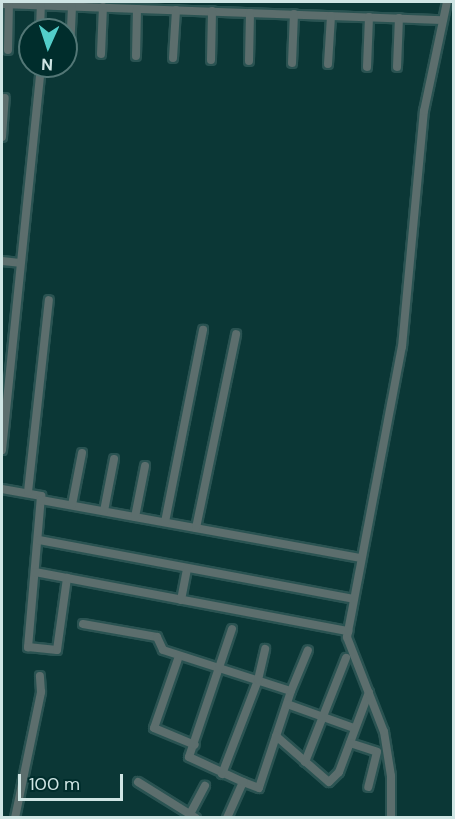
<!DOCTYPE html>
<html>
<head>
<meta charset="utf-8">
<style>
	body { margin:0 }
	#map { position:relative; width:455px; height:819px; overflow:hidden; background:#0b3736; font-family:"DM Sans",sans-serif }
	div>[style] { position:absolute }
	.roads { filter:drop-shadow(2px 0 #2a5352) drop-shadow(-2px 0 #2a5352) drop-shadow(0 2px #2a5352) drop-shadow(0 -2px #2a5352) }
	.minor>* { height:8px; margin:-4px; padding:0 4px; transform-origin:4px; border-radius:4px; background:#5c6e6d }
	span { translate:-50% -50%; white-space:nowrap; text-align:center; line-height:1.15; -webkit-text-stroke:6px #002d2c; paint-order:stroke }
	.frame { position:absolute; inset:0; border:3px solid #cfe5e4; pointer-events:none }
	.north { position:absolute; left:18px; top:18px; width:60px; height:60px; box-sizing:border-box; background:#002d2c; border:2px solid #537776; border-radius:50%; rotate:183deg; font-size:16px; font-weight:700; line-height:24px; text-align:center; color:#cfe5e4 }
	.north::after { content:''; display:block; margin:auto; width:21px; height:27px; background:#53cdc9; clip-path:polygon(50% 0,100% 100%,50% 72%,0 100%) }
	.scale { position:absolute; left:18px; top:774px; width:105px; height:27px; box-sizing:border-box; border:3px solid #cfe5e4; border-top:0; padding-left:8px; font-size:18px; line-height:21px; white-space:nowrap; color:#cfe5e4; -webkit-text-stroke:4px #002d2c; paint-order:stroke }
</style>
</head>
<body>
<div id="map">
	<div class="roads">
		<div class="minor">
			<div style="left:2px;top:4px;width:440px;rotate:2.1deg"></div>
			<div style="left:40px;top:30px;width:25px;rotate:-88deg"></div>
			<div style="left:8px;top:50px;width:46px;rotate:-88.8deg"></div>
			<div style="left:70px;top:52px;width:46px;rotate:-87.5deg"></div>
			<div style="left:101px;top:54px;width:47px;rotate:-87.6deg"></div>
			<div style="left:136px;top:56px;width:47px;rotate:-88.8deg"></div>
			<div style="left:173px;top:58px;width:48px;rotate:-86.4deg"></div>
			<div style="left:211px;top:60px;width:49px;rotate:-88.8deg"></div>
			<div style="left:249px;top:61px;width:48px;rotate:-88.8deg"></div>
			<div style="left:292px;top:63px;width:49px;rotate:-87.7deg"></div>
			<div style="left:328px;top:64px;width:48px;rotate:-86.4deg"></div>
			<div style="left:367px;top:67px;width:50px;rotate:-87.7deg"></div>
			<div style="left:397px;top:67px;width:49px;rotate:-87.7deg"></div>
			<div style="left:2px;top:137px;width:39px;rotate:-86deg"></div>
			<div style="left:2px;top:261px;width:18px;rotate:6deg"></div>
			<div style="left:2px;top:450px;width:386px;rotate:-84.2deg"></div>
			<div style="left:2px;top:489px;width:40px;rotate:10deg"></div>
			<div style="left:41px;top:496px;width:152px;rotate:94.9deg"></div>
			<div style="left:28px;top:647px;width:29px;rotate:6deg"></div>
			<div style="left:57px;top:650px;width:73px;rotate:-82.1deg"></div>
			<div style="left:28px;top:492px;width:193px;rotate:-83.8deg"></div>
			<div style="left:41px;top:500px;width:324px;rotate:10.3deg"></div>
			<div style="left:72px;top:505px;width:53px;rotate:-79.1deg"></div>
			<div style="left:104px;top:511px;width:53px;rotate:-79.1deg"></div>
			<div style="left:135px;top:517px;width:52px;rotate:-78.9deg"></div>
			<div style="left:165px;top:522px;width:196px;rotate:-78.8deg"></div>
			<div style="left:196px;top:528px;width:198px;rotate:-78.3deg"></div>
			<div style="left:39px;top:540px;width:320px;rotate:10.6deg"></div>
			<div style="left:35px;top:572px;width:319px;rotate:10.7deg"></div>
			<div style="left:181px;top:600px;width:32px;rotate:-79deg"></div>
			<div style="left:83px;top:624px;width:75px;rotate:10deg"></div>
			<div style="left:157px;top:637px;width:14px;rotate:65deg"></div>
			<div style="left:163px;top:650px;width:134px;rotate:17.8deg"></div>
			<div style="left:291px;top:691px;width:102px;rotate:108.3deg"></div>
			<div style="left:259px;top:788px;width:17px;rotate:-159deg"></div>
			<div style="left:243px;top:782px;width:39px;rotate:114deg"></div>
			<div style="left:232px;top:629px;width:135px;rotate:108.6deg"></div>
			<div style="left:189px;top:757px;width:60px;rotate:24.8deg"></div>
			<div style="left:179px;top:656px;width:76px;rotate:109.1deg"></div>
			<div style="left:154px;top:728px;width:44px;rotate:22.5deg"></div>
			<div style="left:291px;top:691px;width:44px;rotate:-67.5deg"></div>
			<div style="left:287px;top:704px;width:71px;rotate:19.7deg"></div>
			<div style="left:276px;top:736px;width:70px;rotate:41deg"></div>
			<div style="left:329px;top:782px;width:14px;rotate:-45deg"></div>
			<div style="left:339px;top:772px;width:85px;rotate:-69.4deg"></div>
			<div style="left:350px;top:743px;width:28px;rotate:18deg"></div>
			<div style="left:377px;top:752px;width:36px;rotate:104deg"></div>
			<div style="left:305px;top:762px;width:112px;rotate:-68.5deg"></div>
			<div style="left:222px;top:774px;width:101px;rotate:-69deg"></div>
			<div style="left:258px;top:680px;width:32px;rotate:-77deg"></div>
			<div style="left:138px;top:782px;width:68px;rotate:31.8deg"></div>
			<div style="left:190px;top:814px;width:32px;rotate:-62deg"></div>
			<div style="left:15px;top:818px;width:129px;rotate:-78.3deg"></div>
			<div style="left:41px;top:692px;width:16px;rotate:-94deg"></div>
			<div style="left:391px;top:818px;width:42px;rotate:-90deg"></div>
			<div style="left:391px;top:776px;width:45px;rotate:-99deg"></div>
			<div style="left:384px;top:732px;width:102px;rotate:-111.3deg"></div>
			<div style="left:347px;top:637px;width:295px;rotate:-79.3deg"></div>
			<div style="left:402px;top:347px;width:237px;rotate:-84.7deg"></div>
			<div style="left:424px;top:111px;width:111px;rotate:-78.1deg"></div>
		</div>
	</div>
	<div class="frame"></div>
	<div class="north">N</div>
	<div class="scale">100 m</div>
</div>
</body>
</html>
